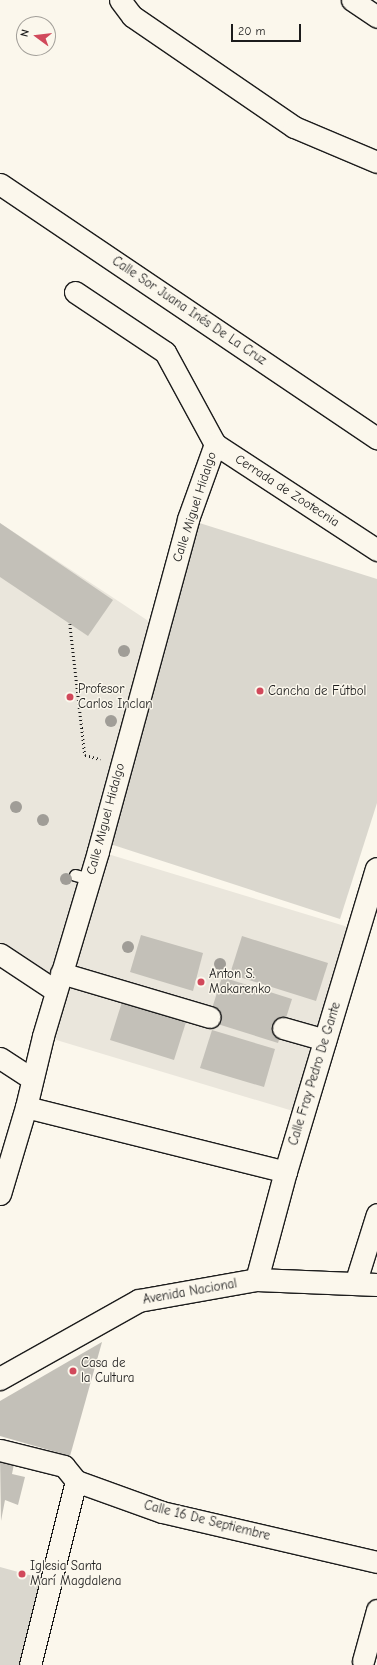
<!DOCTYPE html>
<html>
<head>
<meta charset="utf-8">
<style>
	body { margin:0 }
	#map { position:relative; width:377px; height:1665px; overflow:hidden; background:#fbf7ec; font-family:"Comic Neue",sans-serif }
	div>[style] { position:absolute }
	.built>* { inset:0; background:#eae6dc }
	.green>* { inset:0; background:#dad7ce }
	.building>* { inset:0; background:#c3c0b8 }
	.path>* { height:2.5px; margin-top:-1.25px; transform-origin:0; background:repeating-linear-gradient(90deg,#1c1c1c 0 1px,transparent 0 4px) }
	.roads { filter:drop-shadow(1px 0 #1c1c1c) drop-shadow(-1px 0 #1c1c1c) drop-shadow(0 1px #1c1c1c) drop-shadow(0 -1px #1c1c1c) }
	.lane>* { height:11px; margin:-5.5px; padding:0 5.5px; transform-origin:5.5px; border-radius:5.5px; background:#fbf7ec }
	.street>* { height:21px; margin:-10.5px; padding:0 10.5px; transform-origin:10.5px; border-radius:10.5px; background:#fbf7ec }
	.secondary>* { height:22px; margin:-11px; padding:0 11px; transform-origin:11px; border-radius:11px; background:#fbf7ec }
	.trees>* { width:12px; height:12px; margin:-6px; border-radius:50%; background:#a09d97 }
	.dots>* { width:11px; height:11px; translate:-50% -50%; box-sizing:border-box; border:2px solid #fbf7ec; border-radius:50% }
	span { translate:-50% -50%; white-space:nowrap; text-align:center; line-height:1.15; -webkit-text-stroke:3px #fbf7ec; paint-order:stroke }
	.street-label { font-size:13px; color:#1c1c1c }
	.poi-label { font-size:13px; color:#1c1c1c }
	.left { translate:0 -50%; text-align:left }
	.north { position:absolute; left:16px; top:16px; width:40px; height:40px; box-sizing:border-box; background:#fbf7ec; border:1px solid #a29f99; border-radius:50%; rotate:285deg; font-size:11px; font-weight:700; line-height:16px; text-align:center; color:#1c1c1c }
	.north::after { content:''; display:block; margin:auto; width:14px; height:18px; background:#d1495b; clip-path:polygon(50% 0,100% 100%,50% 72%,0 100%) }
	.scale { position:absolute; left:231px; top:24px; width:70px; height:18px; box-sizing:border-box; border:2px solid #1c1c1c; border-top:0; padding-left:5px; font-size:12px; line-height:14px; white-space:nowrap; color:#1c1c1c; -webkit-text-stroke:3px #fbf7ec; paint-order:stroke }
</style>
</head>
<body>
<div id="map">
	<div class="built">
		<div style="clip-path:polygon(0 523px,159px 628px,98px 851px,358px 930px,303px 1114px,43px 1036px,56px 991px,0 954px)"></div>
	</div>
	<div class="green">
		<div style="clip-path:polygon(193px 521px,377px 579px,377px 803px,340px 919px,101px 841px)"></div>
		<div style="clip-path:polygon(0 1567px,51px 1581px,28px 1665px,0 1665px)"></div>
	</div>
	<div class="building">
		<div style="clip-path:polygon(0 523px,113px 600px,88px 636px,0 577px)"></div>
		<div style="clip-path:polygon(141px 935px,203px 953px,193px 991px,130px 972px)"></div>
		<div style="clip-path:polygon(242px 936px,328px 963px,316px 1001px,230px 974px)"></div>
		<div style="clip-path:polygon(222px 977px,292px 999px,278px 1043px,208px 1021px)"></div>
		<div style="clip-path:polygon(122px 1002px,186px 1022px,174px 1060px,110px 1040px)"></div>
		<div style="clip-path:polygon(212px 1030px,275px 1049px,264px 1087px,200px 1068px)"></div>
		<div style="clip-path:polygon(102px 1342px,70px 1456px,0 1436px,0 1401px)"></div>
		<div style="clip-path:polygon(0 1455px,15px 1459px,12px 1474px,25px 1477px,18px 1505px,5px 1500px,1px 1521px)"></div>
	</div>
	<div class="path">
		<div style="left:70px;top:624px;width:132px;rotate:83.5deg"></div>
		<div style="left:85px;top:755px;width:16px;rotate:15deg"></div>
	</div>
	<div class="roads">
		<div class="lane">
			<div style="left:75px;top:875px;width:16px;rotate:15deg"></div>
		</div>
		<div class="street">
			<div style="left:120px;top:0;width:20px;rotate:53deg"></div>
			<div style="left:132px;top:16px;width:196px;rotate:34.4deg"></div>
			<div style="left:294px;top:127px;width:90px;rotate:22.9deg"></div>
			<div style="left:352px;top:0;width:30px;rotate:34deg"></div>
			<div style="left:0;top:184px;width:455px;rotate:34deg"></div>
			<div style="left:75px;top:292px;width:108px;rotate:33.7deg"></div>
			<div style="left:165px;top:352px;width:105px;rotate:61.5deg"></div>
			<div style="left:215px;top:444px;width:194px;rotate:33.2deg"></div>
			<div style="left:0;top:954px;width:67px;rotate:33.5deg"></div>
			<div style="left:61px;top:973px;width:155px;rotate:16.5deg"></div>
			<div style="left:283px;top:1028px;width:44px;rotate:15.9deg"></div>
			<div style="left:0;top:1058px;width:38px;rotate:33deg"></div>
			<div style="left:26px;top:1107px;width:268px;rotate:14deg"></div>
			<div style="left:0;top:1194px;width:91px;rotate:-73.4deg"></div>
			<div style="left:26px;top:1107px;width:73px;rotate:-76.5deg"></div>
			<div style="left:43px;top:1036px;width:193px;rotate:-73.4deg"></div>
			<div style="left:98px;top:851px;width:344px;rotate:-74.8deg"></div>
			<div style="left:188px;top:519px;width:80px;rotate:-70.2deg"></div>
			<div style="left:355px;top:1284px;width:73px;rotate:-72.6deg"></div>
			<div style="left:0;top:1450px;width:66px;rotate:14deg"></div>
			<div style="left:64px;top:1466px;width:19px;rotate:51deg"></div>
			<div style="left:76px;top:1481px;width:91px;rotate:19.8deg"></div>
			<div style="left:162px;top:1512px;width:221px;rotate:13.1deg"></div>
			<div style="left:363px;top:1661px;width:53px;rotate:-74.6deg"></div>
			<div style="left:30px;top:1665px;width:190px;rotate:-76deg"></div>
		</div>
		<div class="secondary">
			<div style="left:257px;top:1280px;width:112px;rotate:-75deg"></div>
			<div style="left:286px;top:1172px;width:316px;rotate:-73.3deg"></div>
			<div style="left:0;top:1379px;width:159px;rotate:-29.3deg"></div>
			<div style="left:139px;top:1301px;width:120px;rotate:-10.1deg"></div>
			<div style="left:257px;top:1280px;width:120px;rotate:2.4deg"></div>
		</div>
	</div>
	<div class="trees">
		<div style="left:124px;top:651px"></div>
		<div style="left:111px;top:721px"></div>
		<div style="left:16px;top:807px"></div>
		<div style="left:43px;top:820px"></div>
		<div style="left:66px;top:879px"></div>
		<div style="left:128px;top:947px"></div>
		<div style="left:220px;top:964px"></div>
	</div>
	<div class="dots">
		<div style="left:260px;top:691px;background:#d1495b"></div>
		<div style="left:70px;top:697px;background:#d1495b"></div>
		<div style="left:201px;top:982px;background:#d1495b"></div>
		<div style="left:73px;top:1371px;background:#d1495b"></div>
		<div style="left:22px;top:1574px;background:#d1495b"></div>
	</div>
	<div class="street-label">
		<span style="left:189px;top:311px;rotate:34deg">Calle Sor Juana Inés De La Cruz</span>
		<span style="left:287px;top:491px;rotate:33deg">Cerrada de Zootecnia</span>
		<span style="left:195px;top:507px;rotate:-72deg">Calle Miguel Hidalgo</span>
		<span style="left:106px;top:819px;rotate:-75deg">Calle Miguel Hidalgo</span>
		<span style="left:315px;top:1074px;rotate:-73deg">Calle Fray Pedro De Gante</span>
		<span style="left:190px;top:1292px;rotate:-10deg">Avenida Nacional</span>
		<span style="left:207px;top:1521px;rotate:14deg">Calle 16 De Septiembre</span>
	</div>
	<div class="poi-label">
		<span class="left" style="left:78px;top:697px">Profesor<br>Carlos Inclan</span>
		<span class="left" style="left:268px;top:691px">Cancha de Fútbol</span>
		<span class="left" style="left:209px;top:982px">Anton S.<br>Makarenko</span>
		<span class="left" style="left:81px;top:1371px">Casa de<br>la Cultura</span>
		<span class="left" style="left:30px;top:1574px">Iglesia Santa<br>Marí Magdalena</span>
	</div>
	<div class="north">N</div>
	<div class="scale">20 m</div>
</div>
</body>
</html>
